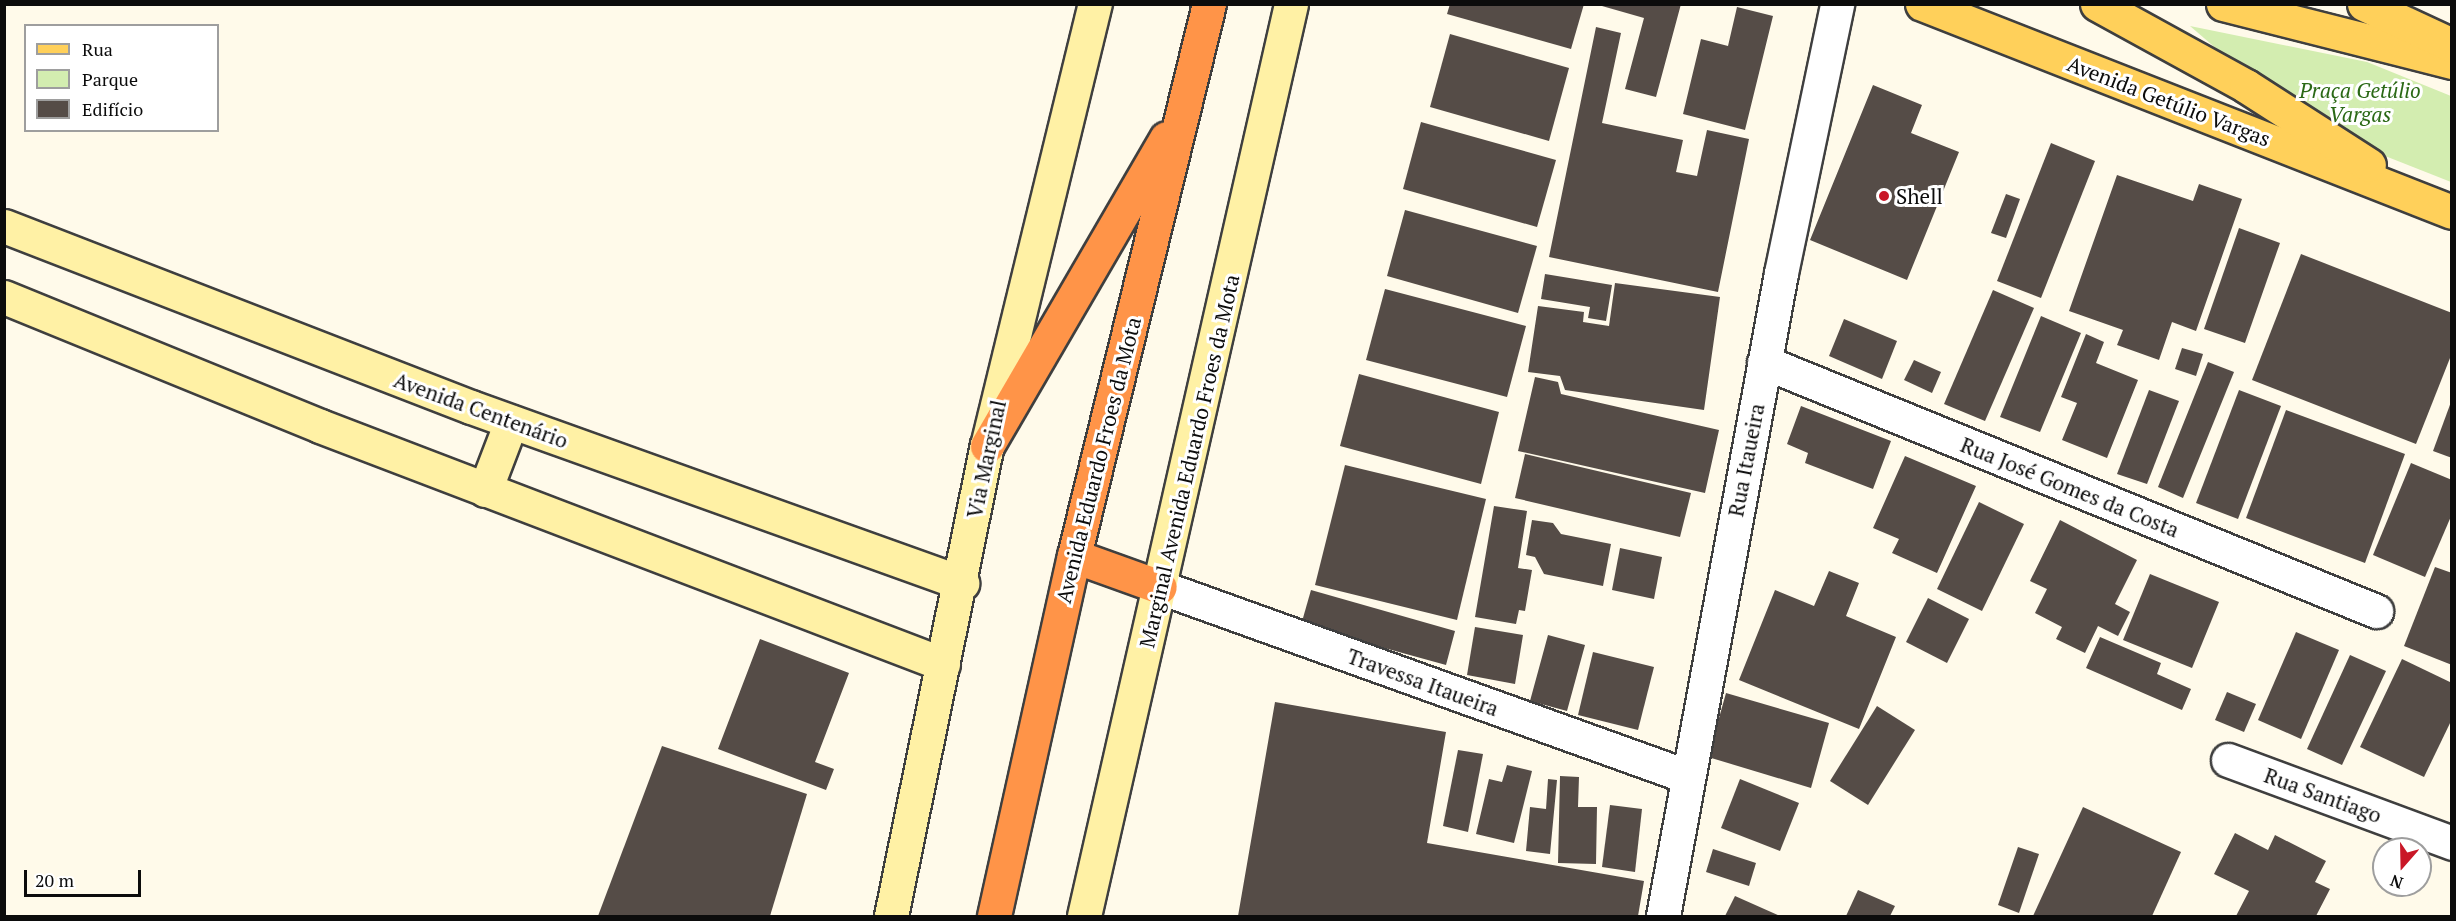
<!DOCTYPE html>
<html>
<head>
<meta charset="utf-8">
<style>
	body { margin:0 }
	#map { position:relative; width:2456px; height:921px; overflow:hidden; background:#fffaea; font-family:"PT Serif",serif }
	div>[style] { position:absolute }
	.green>* { inset:0; background:#d3edb0 }
	.building>* { inset:0; background:#554c47 }
	.roads { filter:drop-shadow(2px 0 #3f3f3f) drop-shadow(-2px 0 #3f3f3f) drop-shadow(0 2px #3f3f3f) drop-shadow(0 -2px #3f3f3f) }
	.street>* { height:33px; margin:-16.5px; padding:0 16.5px; transform-origin:16.5px; border-radius:16.5px; background:#fff }
	.secondary>* { height:33px; margin:-16.5px; padding:0 16.5px; transform-origin:16.5px; border-radius:16.5px; background:#fff1a5 }
	.primary>* { height:33px; margin:-16.5px; padding:0 16.5px; transform-origin:16.5px; border-radius:16.5px; background:#ffd05a }
	.highway>* { height:33px; margin:-16.5px; padding:0 16.5px; transform-origin:16.5px; border-radius:16.5px; background:#ff9448 }
	.dots>* { width:16px; height:16px; translate:-50% -50%; box-sizing:border-box; border:3px solid #fff; border-radius:50% }
	span { translate:-50% -50%; white-space:nowrap; text-align:center; line-height:1.15; -webkit-text-stroke:6px #fff; paint-order:stroke }
	.park-label { font-size:21px; color:#2b6916; font-style:italic }
	.street-label { font-size:21px; color:#0c0c0c }
	.poi-label { font-size:21px; color:#0c0c0c }
	.left { translate:0 -50%; text-align:left }
	.frame { position:absolute; inset:0; border:6px solid #0c0c0c; pointer-events:none }
	.legend { position:absolute; left:24px; top:24px; width:195px; height:108px; box-sizing:border-box; background:#fff; border:2px solid #9e9e9e; margin:0; padding:8px 10px; list-style:none; font-size:18px; color:#0c0c0c }
	.legend li { display:flex; align-items:center; gap:12px; height:30px }
	.legend b { width:30px; border:2px solid #9e9e9e }
	.north { position:absolute; left:2372px; top:837px; width:60px; height:60px; box-sizing:border-box; background:#fff; border:2px solid #9e9e9e; border-radius:50%; rotate:200deg; font-size:16px; font-weight:700; line-height:24px; text-align:center; color:#0c0c0c }
	.north::after { content:''; display:block; margin:auto; width:21px; height:27px; background:#c91727; clip-path:polygon(50% 0,100% 100%,50% 72%,0 100%) }
	.scale { position:absolute; left:24px; top:870px; width:117px; height:27px; box-sizing:border-box; border:3px solid #0c0c0c; border-top:0; padding-left:8px; font-size:18px; line-height:21px; white-space:nowrap; color:#0c0c0c; -webkit-text-stroke:4px #fff; paint-order:stroke }
</style>
</head>
<body>
<div id="map">
	<div class="green">
		<div style="clip-path:polygon(2190px 26px,2367px 62px,2451px 96px,2451px 182px,2304px 124px)"></div>
	</div>
	<div class="building">
		<div style="clip-path:polygon(1450px 4px,1584px 4px,1571px 49px,1447px 14px)"></div>
		<div style="clip-path:polygon(1681px 4px,1656px 97px,1625px 89px,1644px 18px,1595px 4px)"></div>
		<div style="clip-path:polygon(1737px 7px,1773px 16px,1745px 130px,1683px 114px,1701px 39px,1728px 46px)"></div>
		<div style="clip-path:polygon(1596px 27px,1621px 33px,1602px 123px,1683px 140px,1676px 172px,1697px 176px,1707px 130px,1749px 139px,1718px 292px,1549px 257px)"></div>
		<div style="clip-path:polygon(1450px 34px,1569px 68px,1549px 141px,1430px 107px)"></div>
		<div style="clip-path:polygon(1873px 85px,1922px 105px,1911px 133px,1959px 152px,1907px 280px,1810px 240px)"></div>
		<div style="clip-path:polygon(1421px 122px,1556px 160px,1537px 227px,1403px 189px)"></div>
		<div style="clip-path:polygon(2051px 143px,2095px 161px,2041px 298px,1997px 281px)"></div>
		<div style="clip-path:polygon(2117px 175px,2193px 201px,2199px 184px,2242px 199px,2196px 331px,2172px 322px,2159px 360px,2117px 345px,2123px 330px,2069px 311px)"></div>
		<div style="clip-path:polygon(2006px 194px,2020px 199px,2006px 238px,1991px 233px)"></div>
		<div style="clip-path:polygon(1405px 210px,1537px 246px,1518px 313px,1387px 276px)"></div>
		<div style="clip-path:polygon(2239px 228px,2280px 243px,2245px 343px,2204px 329px)"></div>
		<div style="clip-path:polygon(2301px 254px,2452px 313px,2452px 353px,2416px 444px,2252px 380px)"></div>
		<div style="clip-path:polygon(1545px 274px,1612px 285px,1606px 321px,1588px 318px,1590px 307px,1541px 299px)"></div>
		<div style="clip-path:polygon(1615px 283px,1720px 297px,1704px 410px,1565px 390px,1560px 376px,1528px 372px,1538px 306px,1584px 312px,1583px 322px,1609px 326px)"></div>
		<div style="clip-path:polygon(1385px 289px,1526px 326px,1507px 397px,1366px 360px)"></div>
		<div style="clip-path:polygon(1993px 290px,2034px 308px,1985px 421px,1944px 404px)"></div>
		<div style="clip-path:polygon(2041px 316px,2081px 333px,2040px 432px,2000px 417px)"></div>
		<div style="clip-path:polygon(1844px 319px,1897px 341px,1882px 379px,1829px 356px)"></div>
		<div style="clip-path:polygon(2086px 334px,2104px 342px,2096px 363px,2138px 380px,2107px 458px,2062px 440px,2077px 403px,2061px 397px)"></div>
		<div style="clip-path:polygon(2182px 348px,2203px 354px,2196px 376px,2175px 369px)"></div>
		<div style="clip-path:polygon(1914px 360px,1941px 372px,1932px 393px,1904px 380px)"></div>
		<div style="clip-path:polygon(2208px 362px,2234px 372px,2183px 498px,2158px 487px)"></div>
		<div style="clip-path:polygon(1359px 374px,1499px 412px,1481px 484px,1340px 446px)"></div>
		<div style="clip-path:polygon(1535px 377px,1558px 382px,1561px 394px,1719px 430px,1705px 493px,1518px 451px)"></div>
		<div style="clip-path:polygon(2149px 390px,2179px 401px,2147px 484px,2117px 474px)"></div>
		<div style="clip-path:polygon(2239px 390px,2281px 406px,2238px 519px,2196px 503px)"></div>
		<div style="clip-path:polygon(2451px 402px,2452px 402px,2452px 458px,2433px 451px)"></div>
		<div style="clip-path:polygon(1801px 406px,1891px 441px,1873px 489px,1805px 463px,1808px 453px,1787px 444px)"></div>
		<div style="clip-path:polygon(2286px 410px,2405px 454px,2365px 563px,2246px 518px)"></div>
		<div style="clip-path:polygon(1525px 454px,1691px 493px,1680px 537px,1515px 498px)"></div>
		<div style="clip-path:polygon(1905px 456px,1976px 486px,1937px 573px,1892px 553px,1899px 539px,1873px 528px)"></div>
		<div style="clip-path:polygon(2411px 463px,2452px 480px,2452px 514px,2425px 577px,2373px 555px)"></div>
		<div style="clip-path:polygon(1345px 465px,1486px 499px,1457px 620px,1315px 585px)"></div>
		<div style="clip-path:polygon(1979px 502px,2024px 524px,1982px 611px,1937px 589px)"></div>
		<div style="clip-path:polygon(1494px 506px,1527px 511px,1518px 568px,1532px 570px,1525px 611px,1519px 610px,1516px 624px,1475px 617px)"></div>
		<div style="clip-path:polygon(1532px 520px,1553px 523px,1561px 534px,1611px 544px,1603px 586px,1544px 574px,1535px 557px,1526px 555px)"></div>
		<div style="clip-path:polygon(2060px 520px,2137px 560px,2115px 604px,2130px 612px,2118px 636px,2098px 626px,2085px 653px,2056px 639px,2062px 627px,2035px 613px,2047px 589px,2030px 581px)"></div>
		<div style="clip-path:polygon(1620px 548px,1662px 557px,1654px 599px,1612px 590px)"></div>
		<div style="clip-path:polygon(2435px 567px,2452px 573px,2452px 665px,2404px 646px)"></div>
		<div style="clip-path:polygon(1829px 571px,1859px 583px,1846px 616px,1896px 637px,1859px 729px,1739px 680px,1775px 590px,1814px 606px)"></div>
		<div style="clip-path:polygon(2150px 574px,2219px 602px,2192px 668px,2123px 640px)"></div>
		<div style="clip-path:polygon(1311px 590px,1455px 631px,1446px 665px,1301px 625px)"></div>
		<div style="clip-path:polygon(1928px 598px,1969px 619px,1947px 663px,1906px 642px)"></div>
		<div style="clip-path:polygon(1475px 627px,1523px 635px,1515px 684px,1467px 675px)"></div>
		<div style="clip-path:polygon(2296px 632px,2339px 650px,2301px 739px,2258px 720px)"></div>
		<div style="clip-path:polygon(1548px 635px,1585px 645px,1567px 711px,1530px 701px)"></div>
		<div style="clip-path:polygon(2100px 637px,2161px 663px,2157px 674px,2191px 689px,2182px 710px,2086px 668px)"></div>
		<div style="clip-path:polygon(760px 639px,849px 673px,815px 762px,834px 769px,826px 790px,718px 749px)"></div>
		<div style="clip-path:polygon(1593px 652px,1654px 667px,1638px 730px,1578px 715px)"></div>
		<div style="clip-path:polygon(2350px 655px,2386px 671px,2342px 765px,2307px 749px)"></div>
		<div style="clip-path:polygon(2402px 659px,2452px 683px,2452px 719px,2424px 777px,2360px 747px)"></div>
		<div style="clip-path:polygon(2227px 692px,2256px 704px,2244px 732px,2215px 720px)"></div>
		<div style="clip-path:polygon(1726px 693px,1829px 723px,1811px 788px,1708px 757px)"></div>
		<div style="clip-path:polygon(1275px 702px,1446px 732px,1427px 843px,1644px 881px,1638px 916px,1238px 916px)"></div>
		<div style="clip-path:polygon(1877px 706px,1915px 730px,1868px 805px,1830px 781px)"></div>
		<div style="clip-path:polygon(662px 746px,807px 794px,770px 916px,598px 916px)"></div>
		<div style="clip-path:polygon(1458px 750px,1483px 754px,1468px 832px,1443px 826px)"></div>
		<div style="clip-path:polygon(1507px 765px,1532px 771px,1514px 843px,1476px 834px,1489px 779px,1502px 782px)"></div>
		<div style="clip-path:polygon(1560px 776px,1579px 777px,1578px 807px,1597px 807px,1596px 864px,1558px 863px)"></div>
		<div style="clip-path:polygon(1548px 779px,1557px 780px,1550px 854px,1526px 851px,1530px 807px,1546px 809px)"></div>
		<div style="clip-path:polygon(1740px 779px,1799px 803px,1780px 851px,1721px 828px)"></div>
		<div style="clip-path:polygon(1610px 805px,1642px 809px,1635px 872px,1602px 867px)"></div>
		<div style="clip-path:polygon(2083px 807px,2181px 852px,2152px 916px,2033px 916px)"></div>
		<div style="clip-path:polygon(2235px 833px,2268px 850px,2275px 835px,2326px 861px,2315px 882px,2330px 889px,2316px 916px,2236px 916px,2249px 891px,2214px 874px)"></div>
		<div style="clip-path:polygon(2018px 847px,2039px 854px,2019px 913px,1998px 905px)"></div>
		<div style="clip-path:polygon(1713px 849px,1756px 863px,1749px 886px,1706px 872px)"></div>
		<div style="clip-path:polygon(1858px 890px,1895px 906px,1890px 916px,1846px 916px)"></div>
		<div style="clip-path:polygon(1735px 896px,1780px 916px,1725px 916px)"></div>
	</div>
	<div class="roads">
		<div class="street">
			<div style="left:1764px;top:362px;width:661px;rotate:22.14deg"></div>
			<div style="left:1160px;top:587px;width:559px;rotate:19.76deg"></div>
			<div style="left:2228px;top:760px;width:239px;rotate:20.3deg"></div>
			<div style="left:1663px;top:916px;width:654px;rotate:-79.6deg"></div>
			<div style="left:1781px;top:273px;width:275px;rotate:-78.2deg"></div>
		</div>
		<div class="secondary">
			<div style="left:4px;top:226px;width:501px;rotate:21.19deg"></div>
			<div style="left:471px;top:407px;width:522px;rotate:19.72deg"></div>
			<div style="left:4px;top:297px;width:341px;rotate:22.2deg"></div>
			<div style="left:320px;top:426px;width:667px;rotate:20.91deg"></div>
			<div style="left:485px;top:490px;width:73px;rotate:-69.1deg"></div>
			<div style="left:891px;top:916px;width:480px;rotate:-78.5deg"></div>
			<div style="left:987px;top:446px;width:455px;rotate:-76.3deg"></div>
			<div style="left:1084px;top:916px;width:935px;rotate:-77.21deg"></div>
		</div>
		<div class="primary">
			<div style="left:1922px;top:4px;width:569px;rotate:21.43deg"></div>
			<div style="left:2097px;top:4px;width:170px;rotate:28.8deg"></div>
			<div style="left:2246px;top:86px;width:146px;rotate:32.7deg"></div>
			<div style="left:2223px;top:4px;width:236px;rotate:14.2deg"></div>
			<div style="left:2364px;top:4px;width:97px;rotate:25deg"></div>
		</div>
		<div class="highway">
			<div style="left:987px;top:446px;width:356px;rotate:-59.8deg"></div>
			<div style="left:1074px;top:556px;width:91px;rotate:19.8deg"></div>
			<div style="left:994px;top:916px;width:369px;rotate:-77.5deg"></div>
			<div style="left:1074px;top:556px;width:568px;rotate:-76.26deg"></div>
		</div>
	</div>
	<div class="dots">
		<div style="left:1884px;top:196px;background:#c91727"></div>
	</div>
	<div class="park-label">
		<span style="left:2360px;top:102px">Praça Getúlio<br>Vargas</span>
	</div>
	<div class="street-label">
		<span style="left:2169px;top:101px;rotate:21deg">Avenida Getúlio Vargas</span>
		<span style="left:481px;top:410px;rotate:20deg">Avenida Centenário</span>
		<span style="left:986px;top:459px;rotate:-78deg">Via Marginal</span>
		<span style="left:1098px;top:460px;rotate:-76deg">Avenida Eduardo Froes da Mota</span>
		<span style="left:1746px;top:460px;rotate:-79deg">Rua Itaueira</span>
		<span style="left:1189px;top:461px;rotate:-77deg">Marginal Avenida Eduardo Froes da Mota</span>
		<span style="left:2070px;top:487px;rotate:22deg">Rua José Gomes da Costa</span>
		<span style="left:1423px;top:682px;rotate:20deg">Travessa Itaueira</span>
		<span style="left:2323px;top:795px;rotate:20deg">Rua Santiago</span>
	</div>
	<div class="poi-label">
		<span class="left" style="left:1896px;top:196px">Shell</span>
	</div>
	<div class="frame"></div>
	<ul class="legend">
	<li><b style="height:8px;background:#ffd05a"></b>Rua</li>
	<li><b style="height:16px;background:#d3edb0"></b>Parque</li>
	<li><b style="height:16px;background:#554c47"></b>Edifício</li>
	</ul>
	<div class="north">N</div>
	<div class="scale">20 m</div>
</div>
</body>
</html>
